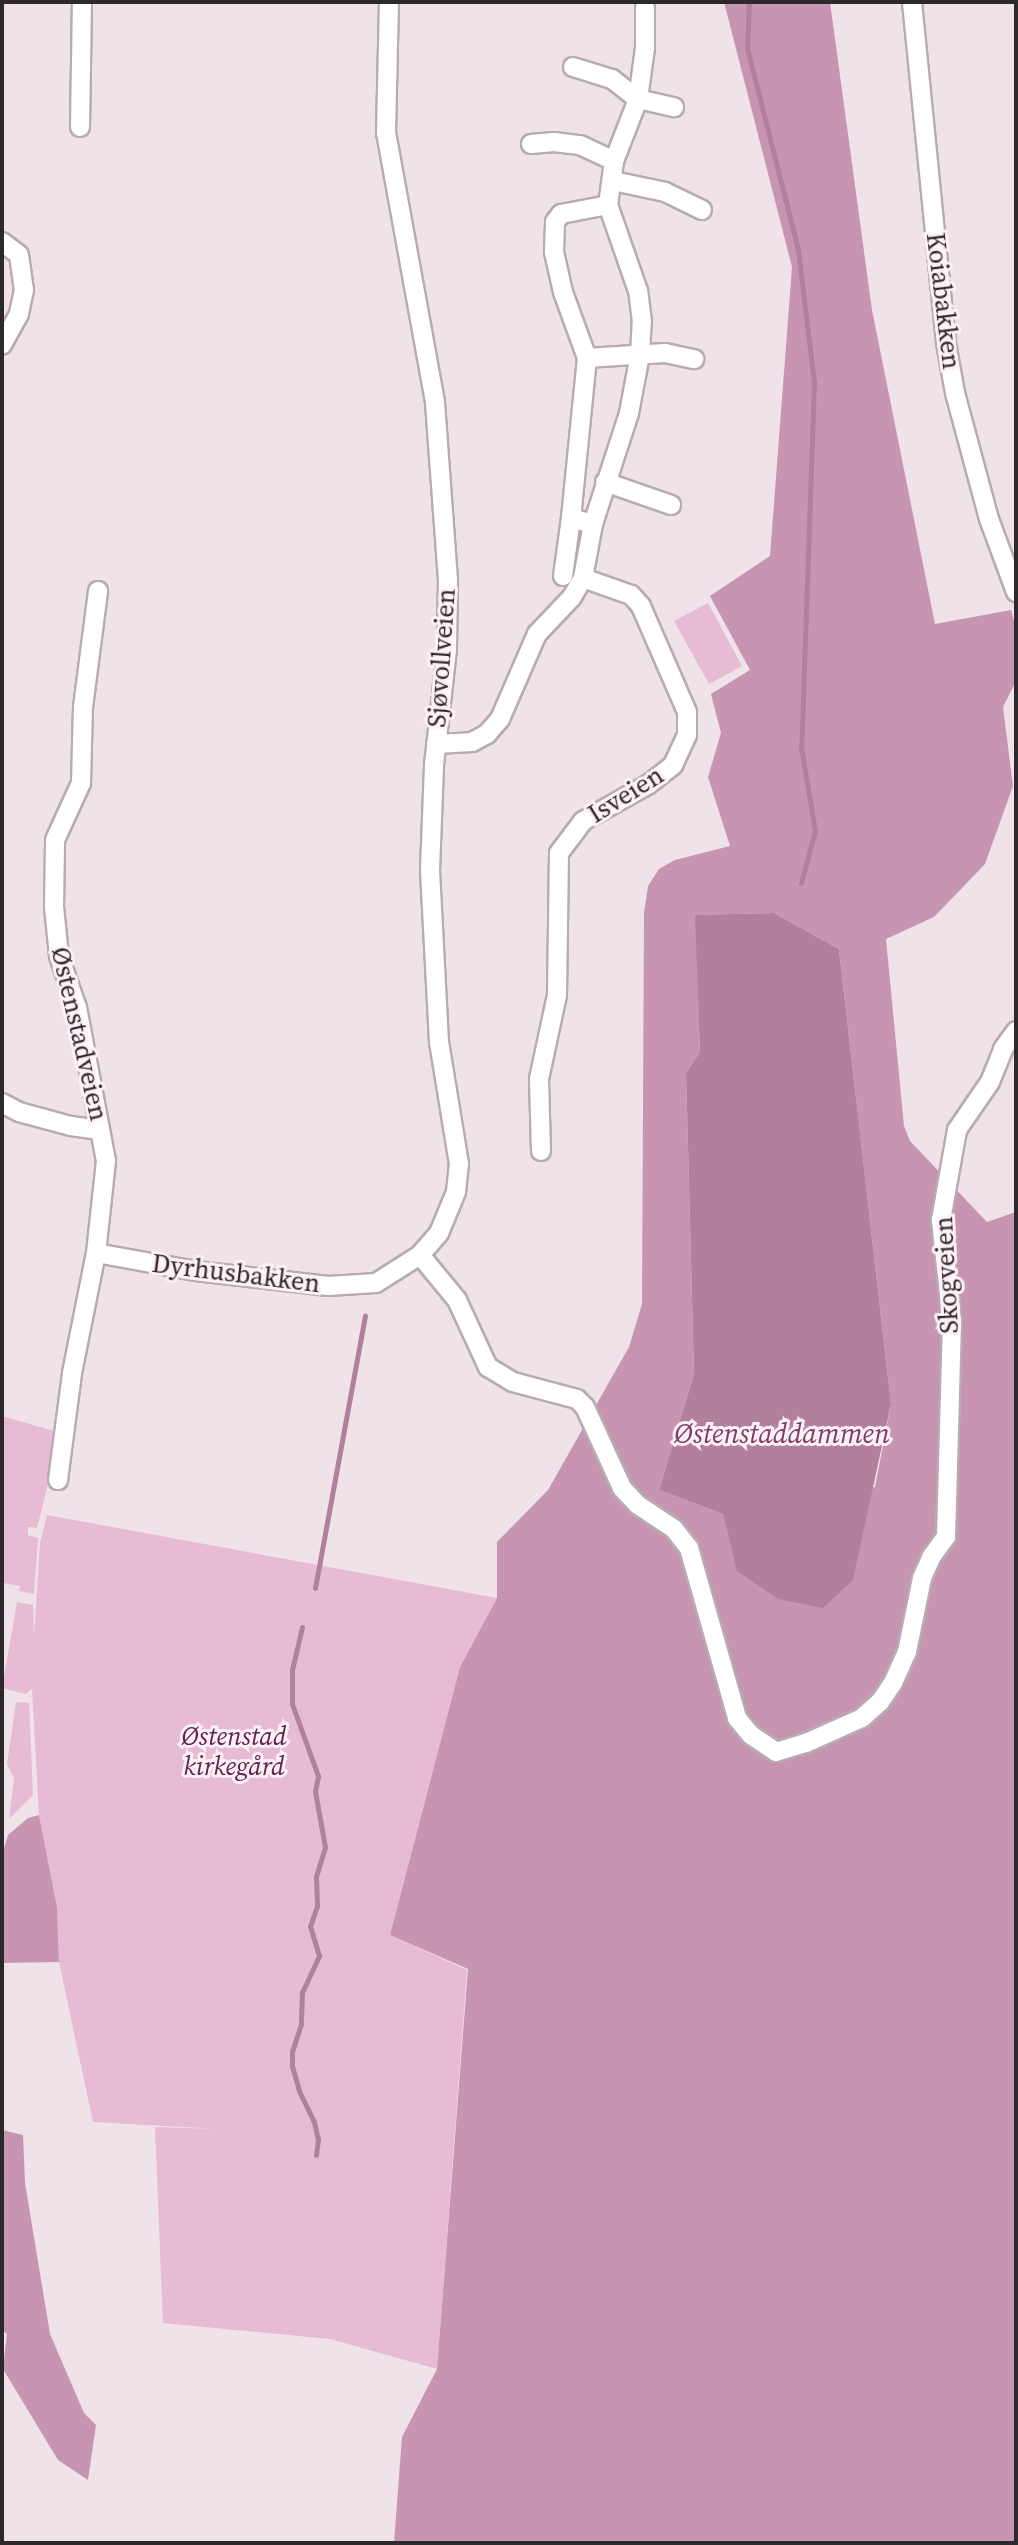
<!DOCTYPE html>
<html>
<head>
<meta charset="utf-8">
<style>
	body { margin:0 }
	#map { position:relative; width:1018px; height:2545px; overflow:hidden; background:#efe2e9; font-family:"Source Serif 4",serif }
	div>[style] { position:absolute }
	.green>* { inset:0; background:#e8bbd5 }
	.forest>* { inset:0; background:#c795b2 }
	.water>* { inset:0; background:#b2809d }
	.stream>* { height:5px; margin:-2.5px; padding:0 2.5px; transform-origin:2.5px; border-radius:2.5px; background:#b2809d }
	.roads { filter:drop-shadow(2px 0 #b8abb2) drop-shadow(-2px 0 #b8abb2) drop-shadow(0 2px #b8abb2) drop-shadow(0 -2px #b8abb2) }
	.minor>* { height:18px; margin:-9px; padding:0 9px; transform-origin:9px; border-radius:9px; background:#fff }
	span { translate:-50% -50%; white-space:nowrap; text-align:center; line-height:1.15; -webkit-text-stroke:6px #fdf0f7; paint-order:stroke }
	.street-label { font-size:26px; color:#2d282b }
	.park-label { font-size:26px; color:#5e2149; font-style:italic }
	.water-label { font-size:28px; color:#7c3c65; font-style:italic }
	.frame { position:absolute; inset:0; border:4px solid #2d282b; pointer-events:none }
</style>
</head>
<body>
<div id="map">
	<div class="green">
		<div style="clip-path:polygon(708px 603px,742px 666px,709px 684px,674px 621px)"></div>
		<div style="clip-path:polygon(2px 1416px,61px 1433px,37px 1528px,28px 1527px,28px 1535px,38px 1538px,34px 1594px,19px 1591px,20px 1586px,3px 1583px)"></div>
		<div style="clip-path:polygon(47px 1515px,497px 1598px,460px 1667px,390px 1935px,467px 1970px,437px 2369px,330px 2339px,163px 2323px,155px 2127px,218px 2129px,93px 2122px,59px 1962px,57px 1907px,39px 1815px,32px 1688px,26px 1694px,2px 1688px,17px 1602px,33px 1605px,34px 1636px,40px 1543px)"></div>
		<div style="clip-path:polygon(16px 1702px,29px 1703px,33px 1795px,9px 1819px,14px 1778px,7px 1764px)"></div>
	</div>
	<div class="forest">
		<div style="clip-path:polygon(evenodd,724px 2px,830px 2px,872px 310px,935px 624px,1011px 610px,1016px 628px,1016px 681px,1003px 707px,1013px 786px,985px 864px,934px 917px,886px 939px,904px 1126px,910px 1141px,987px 1222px,1016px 1212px,1016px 2543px,394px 2543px,402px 2437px,437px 2369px,468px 1969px,390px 1935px,460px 1667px,497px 1598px,497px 1542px,548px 1490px,629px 1347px,642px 1304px,644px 913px,648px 886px,659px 869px,675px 860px,730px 846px,708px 777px,721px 733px,711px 694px,750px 670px,710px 596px,770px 556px,792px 267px,724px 2px,774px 913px,839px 949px,891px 1404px,875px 1487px,723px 1514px,659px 1490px,694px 1374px,686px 1073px,700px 1052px,696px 915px,774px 913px)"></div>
		<div style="clip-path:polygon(39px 1815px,57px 1907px,59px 1962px,2px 1963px,2px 1856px,8px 1835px,28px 1818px)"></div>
		<div style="clip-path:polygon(2px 2130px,23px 2135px,25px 2183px,50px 2334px,84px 2413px,96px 2425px,88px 2480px,58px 2460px,3px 2369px,7px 2334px,2px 2330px)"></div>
	</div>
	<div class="water">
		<div style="clip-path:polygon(774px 913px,839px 949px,891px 1404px,853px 1580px,823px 1608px,778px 1599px,737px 1571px,723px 1514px,659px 1490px,694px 1374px,686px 1073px,700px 1052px,695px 915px)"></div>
	</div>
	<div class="stream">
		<div style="left:749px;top:2px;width:46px;rotate:92.5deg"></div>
		<div style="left:747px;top:48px;width:208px;rotate:75.8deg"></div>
		<div style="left:798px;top:250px;width:134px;rotate:83.1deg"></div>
		<div style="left:814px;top:383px;width:364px;rotate:92deg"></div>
		<div style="left:801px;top:747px;width:85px;rotate:80.5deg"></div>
		<div style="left:815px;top:831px;width:54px;rotate:105.1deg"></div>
		<div style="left:315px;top:1588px;width:277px;rotate:-79.6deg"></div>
		<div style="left:302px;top:1627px;width:44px;rotate:103.1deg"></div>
		<div style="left:292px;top:1670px;width:34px;rotate:90deg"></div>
		<div style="left:292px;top:1704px;width:77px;rotate:70.1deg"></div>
		<div style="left:318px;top:1776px;width:15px;rotate:101deg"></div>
		<div style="left:315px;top:1791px;width:57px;rotate:79.9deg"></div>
		<div style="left:325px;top:1847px;width:31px;rotate:107deg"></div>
		<div style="left:316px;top:1877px;width:29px;rotate:88deg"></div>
		<div style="left:317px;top:1906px;width:21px;rotate:109deg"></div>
		<div style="left:310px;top:1926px;width:31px;rotate:73deg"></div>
		<div style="left:319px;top:1956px;width:40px;rotate:115deg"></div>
		<div style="left:302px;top:1992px;width:32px;rotate:92deg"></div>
		<div style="left:301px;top:2024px;width:28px;rotate:108deg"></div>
		<div style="left:292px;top:2051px;width:15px;rotate:90deg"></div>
		<div style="left:292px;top:2066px;width:26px;rotate:74deg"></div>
		<div style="left:299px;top:2091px;width:34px;rotate:64deg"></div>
		<div style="left:314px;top:2122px;width:17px;rotate:77deg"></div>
		<div style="left:318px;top:2139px;width:16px;rotate:97deg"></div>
	</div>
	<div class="roads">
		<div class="minor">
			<div style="left:912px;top:2px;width:343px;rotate:84.3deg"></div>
			<div style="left:946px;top:343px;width:51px;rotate:79.8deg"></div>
			<div style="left:955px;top:393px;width:131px;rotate:74.9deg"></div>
			<div style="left:989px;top:519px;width:78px;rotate:69.7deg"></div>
			<div style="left:573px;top:67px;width:41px;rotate:17.1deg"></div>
			<div style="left:612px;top:79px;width:33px;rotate:38deg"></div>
			<div style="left:638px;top:99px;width:37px;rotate:13deg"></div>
			<div style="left:80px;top:127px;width:125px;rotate:-89.1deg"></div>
			<div style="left:531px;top:144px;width:23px;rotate:-5deg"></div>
			<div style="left:554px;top:142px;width:26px;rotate:7deg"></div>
			<div style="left:580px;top:145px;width:38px;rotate:25deg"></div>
			<div style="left:613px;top:181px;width:53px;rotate:11.9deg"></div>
			<div style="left:665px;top:192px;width:41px;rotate:25.9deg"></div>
			<div style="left:2px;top:242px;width:21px;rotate:37deg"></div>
			<div style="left:19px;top:255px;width:35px;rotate:82deg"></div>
			<div style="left:24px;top:290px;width:25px;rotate:102deg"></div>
			<div style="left:19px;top:314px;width:35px;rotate:119deg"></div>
			<div style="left:587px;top:358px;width:78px;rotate:-3.7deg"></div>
			<div style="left:665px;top:353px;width:30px;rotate:12deg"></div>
			<div style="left:605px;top:482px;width:70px;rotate:19.2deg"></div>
			<div style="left:593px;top:524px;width:23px;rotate:-165deg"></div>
			<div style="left:571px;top:518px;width:161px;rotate:-84.3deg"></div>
			<div style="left:587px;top:358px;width:70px;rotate:-110deg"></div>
			<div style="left:563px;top:292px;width:41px;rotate:-102.7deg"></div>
			<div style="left:554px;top:252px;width:30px;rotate:-88deg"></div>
			<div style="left:555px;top:222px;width:10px;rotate:-53deg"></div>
			<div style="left:561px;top:214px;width:48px;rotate:-10.8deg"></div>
			<div style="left:563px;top:576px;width:59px;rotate:-82.1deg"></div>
			<div style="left:436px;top:744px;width:36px;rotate:-3deg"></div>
			<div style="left:472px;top:742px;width:17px;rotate:-28deg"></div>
			<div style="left:487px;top:734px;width:20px;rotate:-49deg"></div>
			<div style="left:500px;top:719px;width:93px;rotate:-66.5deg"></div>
			<div style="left:537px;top:634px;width:51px;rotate:-46.6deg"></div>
			<div style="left:572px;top:597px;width:22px;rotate:-60deg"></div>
			<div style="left:583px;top:578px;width:55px;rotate:-79.5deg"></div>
			<div style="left:593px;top:524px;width:117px;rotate:-72deg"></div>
			<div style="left:629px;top:413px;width:59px;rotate:-79.3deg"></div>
			<div style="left:640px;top:355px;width:33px;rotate:-87deg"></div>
			<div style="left:642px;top:322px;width:31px;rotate:-97deg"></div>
			<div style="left:638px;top:291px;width:91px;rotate:-109.2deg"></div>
			<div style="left:608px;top:205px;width:44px;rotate:-82.2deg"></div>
			<div style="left:614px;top:161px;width:66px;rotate:-68.8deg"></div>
			<div style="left:638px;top:99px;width:51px;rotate:-82.2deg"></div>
			<div style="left:645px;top:48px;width:40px;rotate:-90deg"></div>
			<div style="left:2px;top:1103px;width:19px;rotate:28deg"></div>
			<div style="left:19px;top:1112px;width:54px;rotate:15.1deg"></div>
			<div style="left:71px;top:1126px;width:29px;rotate:8deg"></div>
			<div style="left:541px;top:1151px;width:72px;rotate:-91.6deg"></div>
			<div style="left:539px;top:1079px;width:86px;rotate:-77.9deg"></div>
			<div style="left:557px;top:995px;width:142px;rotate:-89.2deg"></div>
			<div style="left:559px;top:853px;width:40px;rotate:-53deg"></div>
			<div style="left:583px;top:821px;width:76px;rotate:-29.3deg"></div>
			<div style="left:649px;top:784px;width:31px;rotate:-38deg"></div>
			<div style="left:673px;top:765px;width:33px;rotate:-65deg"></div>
			<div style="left:687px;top:735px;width:23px;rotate:-90deg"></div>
			<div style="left:687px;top:712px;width:116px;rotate:-113.5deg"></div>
			<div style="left:641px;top:606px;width:15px;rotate:-132deg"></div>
			<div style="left:631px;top:595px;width:51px;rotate:-160.5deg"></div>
			<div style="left:96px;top:1253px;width:102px;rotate:10.2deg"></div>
			<div style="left:196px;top:1271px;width:133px;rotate:6.5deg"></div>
			<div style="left:328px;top:1286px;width:48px;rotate:-3.6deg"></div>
			<div style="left:376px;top:1283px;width:52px;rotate:-32.5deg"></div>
			<div style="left:420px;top:1255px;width:29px;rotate:-49deg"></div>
			<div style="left:439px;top:1233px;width:44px;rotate:-67.5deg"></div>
			<div style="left:456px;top:1192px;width:28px;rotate:-84deg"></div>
			<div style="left:459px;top:1164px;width:124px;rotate:-99.3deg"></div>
			<div style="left:439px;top:1042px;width:172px;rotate:-93deg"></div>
			<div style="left:430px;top:870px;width:105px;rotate:-87.8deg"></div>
			<div style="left:434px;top:765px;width:117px;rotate:-83.6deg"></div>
			<div style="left:447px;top:649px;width:69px;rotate:-89.2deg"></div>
			<div style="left:448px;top:580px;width:178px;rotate:-94.2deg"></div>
			<div style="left:435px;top:402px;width:273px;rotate:-100.3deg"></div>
			<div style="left:386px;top:133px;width:131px;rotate:-88.7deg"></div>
			<div style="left:420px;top:1255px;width:58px;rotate:50.6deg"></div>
			<div style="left:457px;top:1300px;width:74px;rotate:65.2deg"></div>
			<div style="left:488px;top:1367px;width:29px;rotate:31deg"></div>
			<div style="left:513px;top:1382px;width:66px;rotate:14.9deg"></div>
			<div style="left:577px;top:1399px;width:11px;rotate:45deg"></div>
			<div style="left:585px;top:1407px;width:89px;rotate:65.4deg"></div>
			<div style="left:622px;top:1488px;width:23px;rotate:47deg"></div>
			<div style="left:638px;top:1505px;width:43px;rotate:33.7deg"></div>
			<div style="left:674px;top:1529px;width:24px;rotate:52deg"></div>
			<div style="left:689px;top:1548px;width:177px;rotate:74.2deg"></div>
			<div style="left:737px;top:1718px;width:22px;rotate:51deg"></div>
			<div style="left:751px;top:1735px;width:30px;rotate:34deg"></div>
			<div style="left:776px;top:1752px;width:31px;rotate:-17deg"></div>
			<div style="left:806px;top:1743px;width:61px;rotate:-24.1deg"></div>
			<div style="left:862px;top:1718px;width:24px;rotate:-42deg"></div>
			<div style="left:880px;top:1702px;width:23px;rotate:-56deg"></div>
			<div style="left:893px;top:1683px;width:34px;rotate:-66deg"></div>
			<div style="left:907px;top:1652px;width:76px;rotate:-78.5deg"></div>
			<div style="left:922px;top:1578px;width:24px;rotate:-66deg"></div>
			<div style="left:932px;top:1556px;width:24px;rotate:-54deg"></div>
			<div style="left:946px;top:1537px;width:215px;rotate:-88.4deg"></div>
			<div style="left:952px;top:1322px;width:103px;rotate:-96.2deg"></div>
			<div style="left:941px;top:1220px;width:91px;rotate:-79.9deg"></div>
			<div style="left:957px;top:1130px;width:58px;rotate:-55.5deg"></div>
			<div style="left:990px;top:1082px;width:35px;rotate:-68deg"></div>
			<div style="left:1003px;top:1049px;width:22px;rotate:-54deg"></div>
			<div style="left:58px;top:1480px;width:108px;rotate:-82.5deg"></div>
			<div style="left:72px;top:1373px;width:122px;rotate:-78.7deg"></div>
			<div style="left:96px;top:1253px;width:93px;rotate:-83.8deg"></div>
			<div style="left:106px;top:1161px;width:156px;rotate:-100.7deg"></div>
			<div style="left:77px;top:1008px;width:55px;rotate:-109.1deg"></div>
			<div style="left:59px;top:956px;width:49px;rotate:-95.8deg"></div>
			<div style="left:54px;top:907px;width:67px;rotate:-89.1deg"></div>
			<div style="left:55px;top:840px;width:63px;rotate:-65.5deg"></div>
			<div style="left:81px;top:783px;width:76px;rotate:-88.5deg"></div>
			<div style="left:83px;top:707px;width:117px;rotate:-82.6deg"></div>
		</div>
	</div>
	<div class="street-label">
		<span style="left:943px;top:301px;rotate:83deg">Koiabakken</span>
		<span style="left:442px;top:658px;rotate:-86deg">Sjøvollveien</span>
		<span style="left:626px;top:795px;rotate:-32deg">Isveien</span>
		<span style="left:79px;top:1034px;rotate:77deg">Østenstadveien</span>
		<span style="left:236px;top:1274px;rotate:7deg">Dyrhusbakken</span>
		<span style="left:947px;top:1275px;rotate:-93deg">Skogveien</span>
	</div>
	<div class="park-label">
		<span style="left:234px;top:1752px">Østenstad<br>kirkegård</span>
	</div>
	<div class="water-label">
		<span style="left:782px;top:1433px">Østenstaddammen</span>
	</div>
	<div class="frame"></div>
</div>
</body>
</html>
